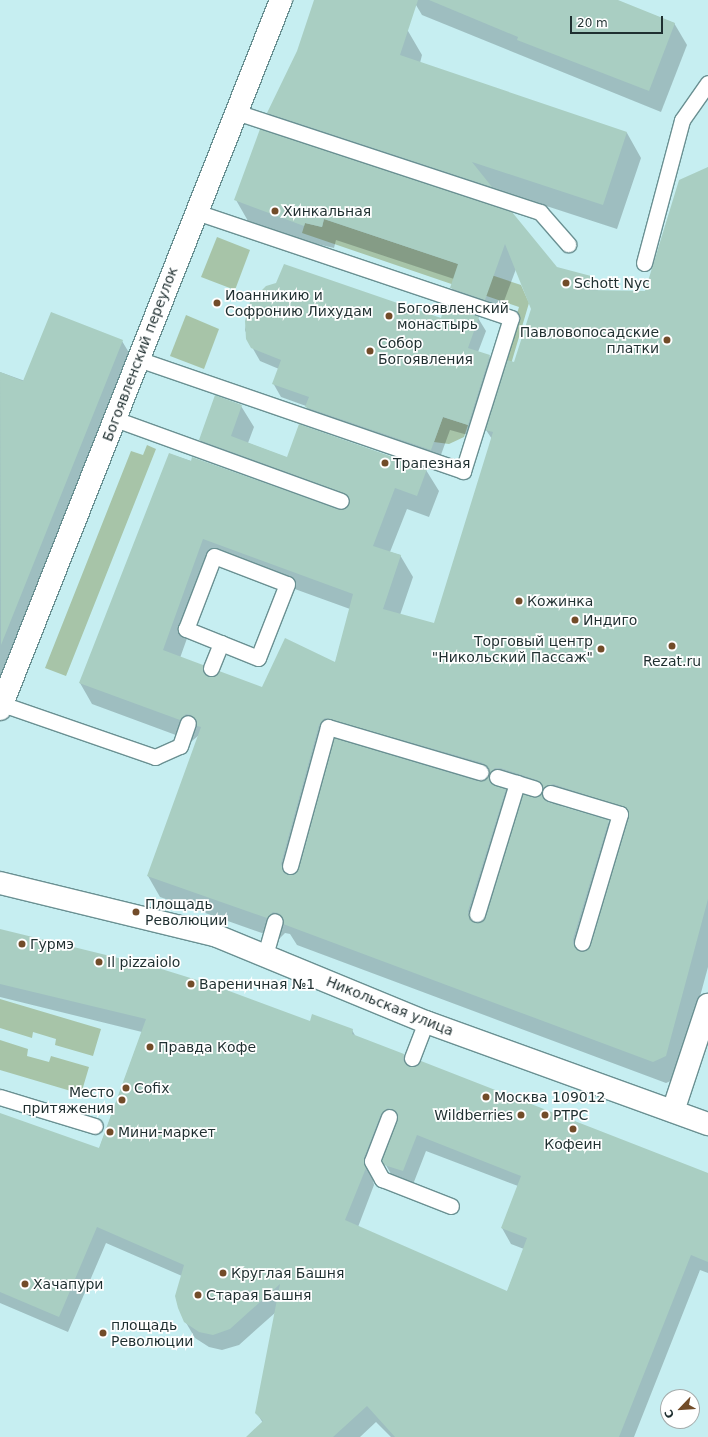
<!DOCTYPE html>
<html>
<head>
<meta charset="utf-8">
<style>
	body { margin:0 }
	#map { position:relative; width:708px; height:1437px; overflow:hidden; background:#c6eef1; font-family:"DejaVu Sans",sans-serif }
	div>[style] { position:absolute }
	.green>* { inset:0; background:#a7c4a8 }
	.shadow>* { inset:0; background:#0003 }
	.building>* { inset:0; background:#a9cec2 }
	.roads { filter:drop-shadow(1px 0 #6a9092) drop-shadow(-1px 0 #6a9092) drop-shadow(0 1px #6a9092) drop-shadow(0 -1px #6a9092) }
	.service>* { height:15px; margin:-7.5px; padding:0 7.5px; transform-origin:7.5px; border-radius:7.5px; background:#fff }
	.pedestrian>* { height:22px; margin:-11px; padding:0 11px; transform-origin:11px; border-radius:11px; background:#fff }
	.minor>* { height:22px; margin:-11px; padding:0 11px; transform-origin:11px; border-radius:11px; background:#fff }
	.dots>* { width:11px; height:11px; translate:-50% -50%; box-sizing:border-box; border:2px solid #fff; border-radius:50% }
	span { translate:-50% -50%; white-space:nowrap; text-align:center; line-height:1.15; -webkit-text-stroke:3.5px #fff; paint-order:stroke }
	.poi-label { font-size:14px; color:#1f2f30 }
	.left { translate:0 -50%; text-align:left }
	.right { translate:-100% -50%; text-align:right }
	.street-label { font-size:14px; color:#1f2f30 }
	.north { position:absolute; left:660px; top:1389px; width:40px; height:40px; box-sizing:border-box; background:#fff; border:1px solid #a5acac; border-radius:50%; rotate:245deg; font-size:11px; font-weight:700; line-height:16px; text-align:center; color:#1f2f30 }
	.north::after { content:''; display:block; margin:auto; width:14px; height:18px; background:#724c29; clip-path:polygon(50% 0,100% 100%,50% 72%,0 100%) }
	.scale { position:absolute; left:570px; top:16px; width:93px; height:18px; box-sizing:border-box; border:2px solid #1f2f30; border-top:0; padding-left:5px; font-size:12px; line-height:14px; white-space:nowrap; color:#1f2f30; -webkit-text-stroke:3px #fff; paint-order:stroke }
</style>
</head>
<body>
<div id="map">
	<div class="green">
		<div style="clip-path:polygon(324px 219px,521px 285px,529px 303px,493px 425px,484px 422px,519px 307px,302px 233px,305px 223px,322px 227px)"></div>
		<div style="clip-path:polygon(217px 237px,250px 250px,235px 290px,201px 277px)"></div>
		<div style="clip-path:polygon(186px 315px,219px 329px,204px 369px,170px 356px)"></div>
		<div style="clip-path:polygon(443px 417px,468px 425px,464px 437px,449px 444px,434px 442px)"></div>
		<div style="clip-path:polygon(147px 445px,156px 449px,66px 676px,45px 668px,131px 451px,143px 455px)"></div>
		<div style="clip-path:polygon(0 999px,101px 1029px,93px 1056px,55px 1045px,56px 1039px,33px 1032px,32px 1038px,0 1028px)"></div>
		<div style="clip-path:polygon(0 1040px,28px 1049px,27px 1056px,49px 1062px,51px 1056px,89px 1067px,81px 1094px,0 1070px)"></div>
	</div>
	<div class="shadow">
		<div style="clip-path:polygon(evenodd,315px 0,408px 31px,422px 55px,420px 63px,627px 133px,641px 158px,617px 229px,491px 188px,504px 211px,556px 268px,590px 277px,598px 291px,646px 292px,708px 167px,708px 967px,678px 1078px,666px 1083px,297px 945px,290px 934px,285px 933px,279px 939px,160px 897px,148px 876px,199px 735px,192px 741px,92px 704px,80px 683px,170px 454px,338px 510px,345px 509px,212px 461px,200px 440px,241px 406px,254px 427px,248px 443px,288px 458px,426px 470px,439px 491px,429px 517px,407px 509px,390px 552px,400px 555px,413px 577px,400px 615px,435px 624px,492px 439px,486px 430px,515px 364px,532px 309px,516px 269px,497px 320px,464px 309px,452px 288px,454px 279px,336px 240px,334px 248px,317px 244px,316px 246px,248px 221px,236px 200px,283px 138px,268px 113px,298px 51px,315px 0,215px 560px,350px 609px,335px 664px,263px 688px,209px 677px,202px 666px,180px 658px,215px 560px,315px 0,507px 789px,512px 789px,534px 797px,518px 813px,507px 789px,315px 0,544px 799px,550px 801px,553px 804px,547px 802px,544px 799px,315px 0,565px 805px,626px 824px,621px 843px,608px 821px,561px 807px,565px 805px)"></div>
		<div style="clip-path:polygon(413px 0,615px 0,674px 23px,687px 45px,661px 112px,422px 15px)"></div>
		<div style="clip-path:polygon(251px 302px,441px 319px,478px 318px,486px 331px,478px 352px,489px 356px,497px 369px,475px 437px,450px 430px,438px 463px,314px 420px,306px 406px,281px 397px,273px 383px,279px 369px,260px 361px,252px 347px,245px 330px)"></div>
		<div style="clip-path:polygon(122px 341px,134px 361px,0 696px,0 372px,25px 381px)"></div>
		<div style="clip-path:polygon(evenodd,0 930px,310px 1022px,352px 1030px,356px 1037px,403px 1055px,410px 1067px,708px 1174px,708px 1273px,700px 1270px,634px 1437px,391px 1437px,376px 1422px,360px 1437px,261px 1437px,263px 1423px,256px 1412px,276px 1312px,239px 1345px,222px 1350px,209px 1347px,195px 1338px,185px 1321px,182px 1276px,106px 1243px,68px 1332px,0 1303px,0 1114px,99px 1149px,142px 1032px,0 997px,0 930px,396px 1125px,383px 1160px,395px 1181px,412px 1187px,426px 1151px,518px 1186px,502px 1228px,511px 1244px,524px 1249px,507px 1292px,358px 1227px,374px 1185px,372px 1174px,389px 1130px,396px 1125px)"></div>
	</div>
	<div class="building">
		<div style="clip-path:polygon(314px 0,418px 0,400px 55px,627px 132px,603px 205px,472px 162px,492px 187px,267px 113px,297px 51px)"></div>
		<div style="clip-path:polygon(429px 0,618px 0,675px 23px,649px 91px,517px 40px,518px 37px)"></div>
		<div style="clip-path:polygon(evenodd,260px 129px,512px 212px,557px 267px,591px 276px,588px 290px,645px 291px,679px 180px,708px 167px,708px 899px,666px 1056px,653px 1062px,283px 924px,284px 919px,278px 913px,273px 912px,267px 918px,147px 876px,201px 727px,197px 726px,197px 721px,191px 715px,186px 714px,180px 720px,79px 683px,169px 453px,191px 461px,192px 457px,338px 509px,347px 508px,350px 499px,344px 493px,199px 440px,215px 395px,242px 405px,231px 436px,287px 457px,299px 424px,427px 469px,417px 496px,395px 488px,373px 546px,401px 555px,383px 609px,434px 623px,493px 432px,485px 430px,507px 360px,514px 362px,531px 309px,505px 244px,485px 300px,450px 288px,458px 264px,324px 219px,322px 227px,305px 223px,304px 226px,234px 200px,260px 129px,203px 539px,353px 594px,335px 662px,285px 638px,262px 687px,219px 671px,216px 675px,208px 676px,204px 673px,203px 665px,163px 650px,203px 539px,260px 129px,325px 718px,483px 763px,487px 766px,489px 774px,495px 768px,500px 768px,537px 780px,543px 788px,553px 784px,626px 808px,629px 817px,588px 948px,579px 950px,573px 944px,573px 939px,609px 820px,547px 802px,541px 793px,536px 797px,523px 794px,486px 917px,479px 923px,470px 920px,468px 911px,506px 789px,491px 783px,488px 775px,482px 781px,477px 781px,334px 738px,299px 868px,293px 875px,284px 873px,281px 864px,319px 725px,325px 718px)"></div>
		<div style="clip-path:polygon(284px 264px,441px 318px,445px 305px,479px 317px,468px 348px,490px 355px,468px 425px,443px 417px,431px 450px,305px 407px,309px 397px,272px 384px,281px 360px,251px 348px,246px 339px,245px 321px,250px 302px,266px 286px,276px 283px)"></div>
		<div style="clip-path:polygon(51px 312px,123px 340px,1px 645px,0 372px,23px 381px)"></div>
		<div style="clip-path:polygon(evenodd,0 929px,155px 967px,213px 985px,310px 1021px,312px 1014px,353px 1029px,352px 1034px,404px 1054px,403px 1060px,408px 1066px,414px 1067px,421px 1061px,708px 1173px,708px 1262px,691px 1255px,619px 1437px,395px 1437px,367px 1406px,333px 1437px,246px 1437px,263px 1421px,255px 1413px,280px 1284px,230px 1329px,213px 1335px,199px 1332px,184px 1322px,178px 1308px,175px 1296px,184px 1265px,97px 1227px,59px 1317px,0 1292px,0 1113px,99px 1148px,146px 1019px,0 984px,0 929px,388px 1108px,396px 1111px,398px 1116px,382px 1160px,384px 1165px,403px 1171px,417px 1135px,521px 1176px,501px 1228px,527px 1238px,507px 1291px,345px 1220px,366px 1168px,364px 1158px,381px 1114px,388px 1108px)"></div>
	</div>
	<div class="roads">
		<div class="service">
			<div style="left:236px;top:112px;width:320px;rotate:18.2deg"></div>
			<div style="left:540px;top:212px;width:43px;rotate:48.8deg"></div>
			<div style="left:644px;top:263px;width:148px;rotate:-75.1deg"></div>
			<div style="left:682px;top:120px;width:45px;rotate:-54.9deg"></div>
			<div style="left:138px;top:359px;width:344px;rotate:19deg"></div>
			<div style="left:463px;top:471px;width:160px;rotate:-72.6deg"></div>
			<div style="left:511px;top:318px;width:332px;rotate:-161.4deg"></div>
			<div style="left:115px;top:419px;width:240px;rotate:19.9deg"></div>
			<div style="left:214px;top:556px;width:78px;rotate:21deg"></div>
			<div style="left:287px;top:584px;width:79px;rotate:111.4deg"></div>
			<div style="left:258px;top:658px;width:78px;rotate:-158.1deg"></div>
			<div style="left:186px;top:629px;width:78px;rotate:-69deg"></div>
			<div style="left:211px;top:668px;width:27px;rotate:-68deg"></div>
			<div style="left:2px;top:704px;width:162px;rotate:19.1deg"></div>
			<div style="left:155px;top:757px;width:27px;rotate:-24deg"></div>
			<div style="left:180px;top:746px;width:24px;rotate:-71deg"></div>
			<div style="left:497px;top:777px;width:39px;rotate:17deg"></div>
			<div style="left:550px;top:793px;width:73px;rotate:16.7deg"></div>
			<div style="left:620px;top:814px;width:134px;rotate:106.5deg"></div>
			<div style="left:290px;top:866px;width:144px;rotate:-74.7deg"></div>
			<div style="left:328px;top:727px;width:159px;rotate:16.5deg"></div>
			<div style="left:477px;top:914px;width:137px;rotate:-73deg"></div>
			<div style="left:265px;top:955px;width:35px;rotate:-74deg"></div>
			<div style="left:412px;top:1058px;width:39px;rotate:-69deg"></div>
			<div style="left:0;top:1097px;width:99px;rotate:17deg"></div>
			<div style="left:389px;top:1117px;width:47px;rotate:111.1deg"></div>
			<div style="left:372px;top:1161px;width:21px;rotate:61deg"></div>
			<div style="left:382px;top:1179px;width:74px;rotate:21.4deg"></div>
		</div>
		<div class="pedestrian">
			<div style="left:0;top:883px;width:223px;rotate:13.7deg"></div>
			<div style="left:217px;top:936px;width:226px;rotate:22.4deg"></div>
			<div style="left:426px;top:1022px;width:300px;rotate:19.9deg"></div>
			<div style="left:673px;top:1111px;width:112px;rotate:-71.7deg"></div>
		</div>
		<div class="minor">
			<div style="left:0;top:709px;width:763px;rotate:-68.38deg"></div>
		</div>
	</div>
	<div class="dots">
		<div style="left:275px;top:211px;background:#724c29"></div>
		<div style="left:566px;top:283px;background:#724c29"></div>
		<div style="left:217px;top:303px;background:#724c29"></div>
		<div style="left:389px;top:316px;background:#724c29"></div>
		<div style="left:667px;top:340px;background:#724c29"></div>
		<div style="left:370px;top:351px;background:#724c29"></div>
		<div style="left:385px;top:463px;background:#724c29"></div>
		<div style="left:519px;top:601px;background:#724c29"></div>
		<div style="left:575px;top:620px;background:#724c29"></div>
		<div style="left:672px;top:646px;background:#724c29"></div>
		<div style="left:601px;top:649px;background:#724c29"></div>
		<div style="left:136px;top:912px;background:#724c29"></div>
		<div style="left:22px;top:944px;background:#724c29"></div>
		<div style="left:99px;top:962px;background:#724c29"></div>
		<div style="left:191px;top:984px;background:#724c29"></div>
		<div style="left:150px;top:1047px;background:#724c29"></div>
		<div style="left:126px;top:1088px;background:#724c29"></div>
		<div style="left:486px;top:1097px;background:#724c29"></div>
		<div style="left:122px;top:1100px;background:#724c29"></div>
		<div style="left:521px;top:1115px;background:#724c29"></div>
		<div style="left:545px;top:1115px;background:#724c29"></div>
		<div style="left:573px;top:1129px;background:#724c29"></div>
		<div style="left:110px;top:1132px;background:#724c29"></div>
		<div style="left:223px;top:1273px;background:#724c29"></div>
		<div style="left:25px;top:1284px;background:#724c29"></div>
		<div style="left:198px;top:1295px;background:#724c29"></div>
		<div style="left:103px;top:1333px;background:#724c29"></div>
	</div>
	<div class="poi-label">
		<span class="left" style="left:283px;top:211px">Хинкальная</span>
		<span class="left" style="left:574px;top:283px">Schott Nyc</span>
		<span class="left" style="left:225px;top:303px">Иоанникию и<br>Софронию Лихудам</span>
		<span class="left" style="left:397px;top:316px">Богоявленский<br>монастырь</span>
		<span class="right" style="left:659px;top:340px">Павловопосадские<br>платки</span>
		<span class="left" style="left:378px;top:351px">Собор<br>Богоявления</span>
		<span class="left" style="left:393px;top:463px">Трапезная</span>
		<span class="left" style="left:527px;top:601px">Кожинка</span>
		<span class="left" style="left:583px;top:620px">Индиго</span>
		<span class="right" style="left:593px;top:649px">Торговый центр<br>"Никольский Пассаж"</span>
		<span style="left:672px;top:661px">Rezat.ru</span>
		<span class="left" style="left:145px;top:912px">Площадь<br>Революции</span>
		<span class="left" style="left:30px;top:944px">Гурмэ</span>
		<span class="left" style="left:107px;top:962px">Il pizzaiolo</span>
		<span class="left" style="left:199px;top:984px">Вареничная №1</span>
		<span class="left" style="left:158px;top:1047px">Правда Кофе</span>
		<span class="left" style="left:134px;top:1088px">Cofix</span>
		<span class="right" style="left:114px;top:1100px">Место<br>притяжения</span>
		<span class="left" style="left:494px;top:1097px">Москва 109012</span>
		<span class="right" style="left:513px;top:1115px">Wildberries</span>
		<span class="left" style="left:553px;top:1115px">РТРС</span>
		<span class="left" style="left:118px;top:1132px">Мини-маркет</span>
		<span style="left:573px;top:1144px">Кофеин</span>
		<span class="left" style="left:231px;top:1273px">Круглая Башня</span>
		<span class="left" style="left:33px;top:1284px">Хачапури</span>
		<span class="left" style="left:206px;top:1295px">Старая Башня</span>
		<span class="left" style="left:111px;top:1333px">площадь<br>Революции</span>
	</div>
	<div class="street-label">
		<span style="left:140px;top:354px;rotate:-69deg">Богоявленский переулок</span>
		<span style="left:390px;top:1006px;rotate:22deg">Никольская улица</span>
	</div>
	<div class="north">С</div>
	<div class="scale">20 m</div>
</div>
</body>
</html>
